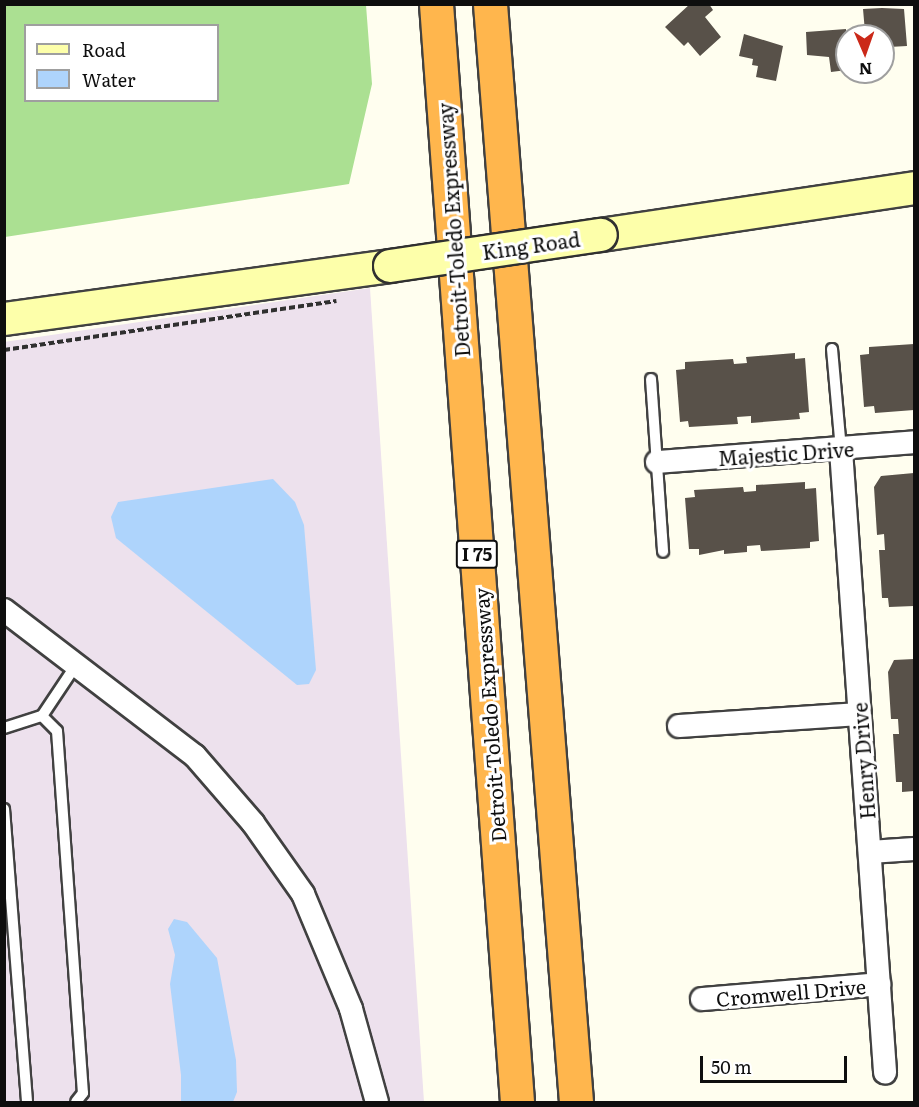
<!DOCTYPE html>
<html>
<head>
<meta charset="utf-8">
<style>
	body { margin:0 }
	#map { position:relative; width:919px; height:1107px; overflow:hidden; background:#fffeef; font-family:Literata,serif }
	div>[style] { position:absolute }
	.industrial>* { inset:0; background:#ede1ed }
	.forest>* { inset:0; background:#abe092 }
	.water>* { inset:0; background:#aed4fc }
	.building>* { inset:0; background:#585149 }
	.path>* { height:4px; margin-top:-2px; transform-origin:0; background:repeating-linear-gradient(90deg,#303030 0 6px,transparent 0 9px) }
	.roads { filter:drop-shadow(2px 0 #414141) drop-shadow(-2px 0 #414141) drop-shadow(0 2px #414141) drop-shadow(0 -2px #414141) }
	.lane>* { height:10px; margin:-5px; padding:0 5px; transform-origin:5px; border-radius:5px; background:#fff }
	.street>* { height:22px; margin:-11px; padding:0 11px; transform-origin:11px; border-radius:11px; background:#fff }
	.secondary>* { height:32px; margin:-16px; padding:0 16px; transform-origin:16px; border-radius:16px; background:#fdffaa }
	.highway>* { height:33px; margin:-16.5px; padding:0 16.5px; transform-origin:16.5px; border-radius:16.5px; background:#ffb64d }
	.bridges { filter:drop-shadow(2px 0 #303030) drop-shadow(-2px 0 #303030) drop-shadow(0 2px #303030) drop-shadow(0 -2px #303030) }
	.secondary-bridge>* { height:32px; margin:-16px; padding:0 16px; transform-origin:16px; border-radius:16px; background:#fdffaa }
	span { translate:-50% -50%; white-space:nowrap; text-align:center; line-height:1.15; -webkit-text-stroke:6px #fff; paint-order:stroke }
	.shield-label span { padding:2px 4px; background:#fff; border:2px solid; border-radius:4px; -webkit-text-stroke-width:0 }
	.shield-label { font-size:18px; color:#0e0e0e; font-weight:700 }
	.street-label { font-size:20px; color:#0e0e0e }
	.frame { position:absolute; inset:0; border:6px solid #0e0e0e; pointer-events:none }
	.legend { position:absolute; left:24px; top:24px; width:195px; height:78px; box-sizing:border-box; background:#fff; border:2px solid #9f9f9f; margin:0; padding:8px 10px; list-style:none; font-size:18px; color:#0e0e0e }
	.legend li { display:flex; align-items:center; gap:12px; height:30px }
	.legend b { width:30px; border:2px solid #9f9f9f }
	.north { position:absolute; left:835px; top:24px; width:60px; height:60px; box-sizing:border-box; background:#fff; border:2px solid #9f9f9f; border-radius:50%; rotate:178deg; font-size:16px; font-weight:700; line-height:24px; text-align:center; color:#0e0e0e }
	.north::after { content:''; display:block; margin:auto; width:21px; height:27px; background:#cb2919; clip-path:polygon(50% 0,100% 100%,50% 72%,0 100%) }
	.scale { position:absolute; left:700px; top:1056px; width:147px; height:27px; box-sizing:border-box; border:3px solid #0e0e0e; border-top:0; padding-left:8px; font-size:18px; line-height:21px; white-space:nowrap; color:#0e0e0e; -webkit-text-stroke:4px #fff; paint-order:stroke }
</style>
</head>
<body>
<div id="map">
	<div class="industrial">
		<div style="clip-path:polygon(370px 288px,424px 1102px,5px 1102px,4px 342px)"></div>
	</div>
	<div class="forest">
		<div style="clip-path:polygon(evenodd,5px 4px,366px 5px,372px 84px,349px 184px,5px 237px,5px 4px,26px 26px,218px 26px,218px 100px,26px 100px,26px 26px)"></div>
	</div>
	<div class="water">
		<div style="clip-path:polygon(273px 479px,295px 502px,304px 525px,316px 670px,309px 684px,297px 685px,116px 538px,111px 517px,118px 502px)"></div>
		<div style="clip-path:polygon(174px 919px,187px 922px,217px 958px,236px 1060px,237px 1092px,233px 1102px,181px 1102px,181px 1075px,170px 984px,175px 955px,168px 929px)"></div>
	</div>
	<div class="building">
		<div style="clip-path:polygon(690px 4px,709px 4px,713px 10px,705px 17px,721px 37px,700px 56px,688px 42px,684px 46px,665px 27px)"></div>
		<div style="clip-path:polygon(882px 8px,904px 9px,907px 46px,889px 47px,888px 36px,879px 36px,878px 31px,865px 32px,863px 9px)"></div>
		<div style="clip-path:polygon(846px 29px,847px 70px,831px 72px,829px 57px,807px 55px,806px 32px)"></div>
		<div style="clip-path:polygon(744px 34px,783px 46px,776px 81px,756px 77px,758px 66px,752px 65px,753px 59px,739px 56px)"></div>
		<div style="clip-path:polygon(914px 344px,914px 410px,875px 413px,874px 406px,864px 407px,860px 355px,869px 354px,869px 347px)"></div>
		<div style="clip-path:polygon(795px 353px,795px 359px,805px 358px,809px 412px,799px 413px,800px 419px,751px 423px,751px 416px,737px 417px,738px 424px,689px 427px,688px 421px,680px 422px,676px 370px,685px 369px,685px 362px,733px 359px,734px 364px,747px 363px,746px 357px)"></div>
		<div style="clip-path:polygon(914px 473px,914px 606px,889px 607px,888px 598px,882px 598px,879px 550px,885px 550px,884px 534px,877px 535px,874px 487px,881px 476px)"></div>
		<div style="clip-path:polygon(805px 482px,805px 489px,816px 488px,819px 541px,810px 542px,810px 548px,761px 551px,760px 545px,747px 546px,747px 552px,724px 554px,724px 550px,699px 555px,699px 549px,689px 549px,685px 498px,695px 497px,694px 490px,743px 487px,744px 492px,756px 491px,756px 485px)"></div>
		<div style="clip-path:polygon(914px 659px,914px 791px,902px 792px,902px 782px,896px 782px,893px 734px,899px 734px,898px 719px,891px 719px,888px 672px,894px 660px)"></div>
	</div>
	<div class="path">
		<div style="left:4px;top:350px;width:336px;rotate:-8.4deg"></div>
	</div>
	<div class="roads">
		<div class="lane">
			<div style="left:832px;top:349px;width:100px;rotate:84.9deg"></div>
			<div style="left:651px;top:379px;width:173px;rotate:86deg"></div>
			<div style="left:42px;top:716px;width:21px;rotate:45deg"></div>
			<div style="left:57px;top:731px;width:363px;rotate:85.9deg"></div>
			<div style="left:83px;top:1093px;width:11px;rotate:128deg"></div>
			<div style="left:4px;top:728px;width:40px;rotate:-18deg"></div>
			<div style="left:42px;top:716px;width:61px;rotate:-56.3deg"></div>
			<div style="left:4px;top:809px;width:294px;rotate:85.5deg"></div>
		</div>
		<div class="street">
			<div style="left:841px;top:450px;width:624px;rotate:85.95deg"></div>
			<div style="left:657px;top:462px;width:258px;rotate:-4.4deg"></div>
			<div style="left:4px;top:610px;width:240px;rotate:37.4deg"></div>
			<div style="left:195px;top:756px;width:89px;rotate:49.1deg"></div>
			<div style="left:253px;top:823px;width:87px;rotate:54.8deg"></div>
			<div style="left:303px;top:894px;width:125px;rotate:67.3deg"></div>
			<div style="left:351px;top:1009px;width:97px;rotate:74.4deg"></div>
			<div style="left:679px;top:726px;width:181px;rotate:-3.8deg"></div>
			<div style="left:870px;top:852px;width:44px;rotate:-3.9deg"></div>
			<div style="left:702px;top:999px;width:178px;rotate:-4.8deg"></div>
		</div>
		<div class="secondary">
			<div style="left:601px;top:235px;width:317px;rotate:-8.5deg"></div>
			<div style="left:4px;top:319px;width:390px;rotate:-7.8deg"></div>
		</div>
		<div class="highway">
			<div style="left:436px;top:4px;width:1101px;rotate:85.78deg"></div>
			<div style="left:490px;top:4px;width:1101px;rotate:85.52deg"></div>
		</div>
	</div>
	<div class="bridges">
		<div class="secondary-bridge">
			<div style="left:390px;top:266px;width:213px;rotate:-8.4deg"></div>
		</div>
	</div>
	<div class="shield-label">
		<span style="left:477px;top:554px">I 75</span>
	</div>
	<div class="street-label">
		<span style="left:453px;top:230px;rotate:-94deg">Detroit-Toledo Expressway</span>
		<span style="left:531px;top:245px;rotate:-8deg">King Road</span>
		<span style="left:786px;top:453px;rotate:-4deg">Majestic Drive</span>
		<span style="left:489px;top:715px;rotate:-94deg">Detroit-Toledo Expressway</span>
		<span style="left:863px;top:761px;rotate:-94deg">Henry Drive</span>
		<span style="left:791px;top:992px;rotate:-5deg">Cromwell Drive</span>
	</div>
	<div class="frame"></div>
	<ul class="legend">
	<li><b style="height:8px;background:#fdffaa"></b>Road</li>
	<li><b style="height:16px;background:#aed4fc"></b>Water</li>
	</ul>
	<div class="north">N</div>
	<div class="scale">50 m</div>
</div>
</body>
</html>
